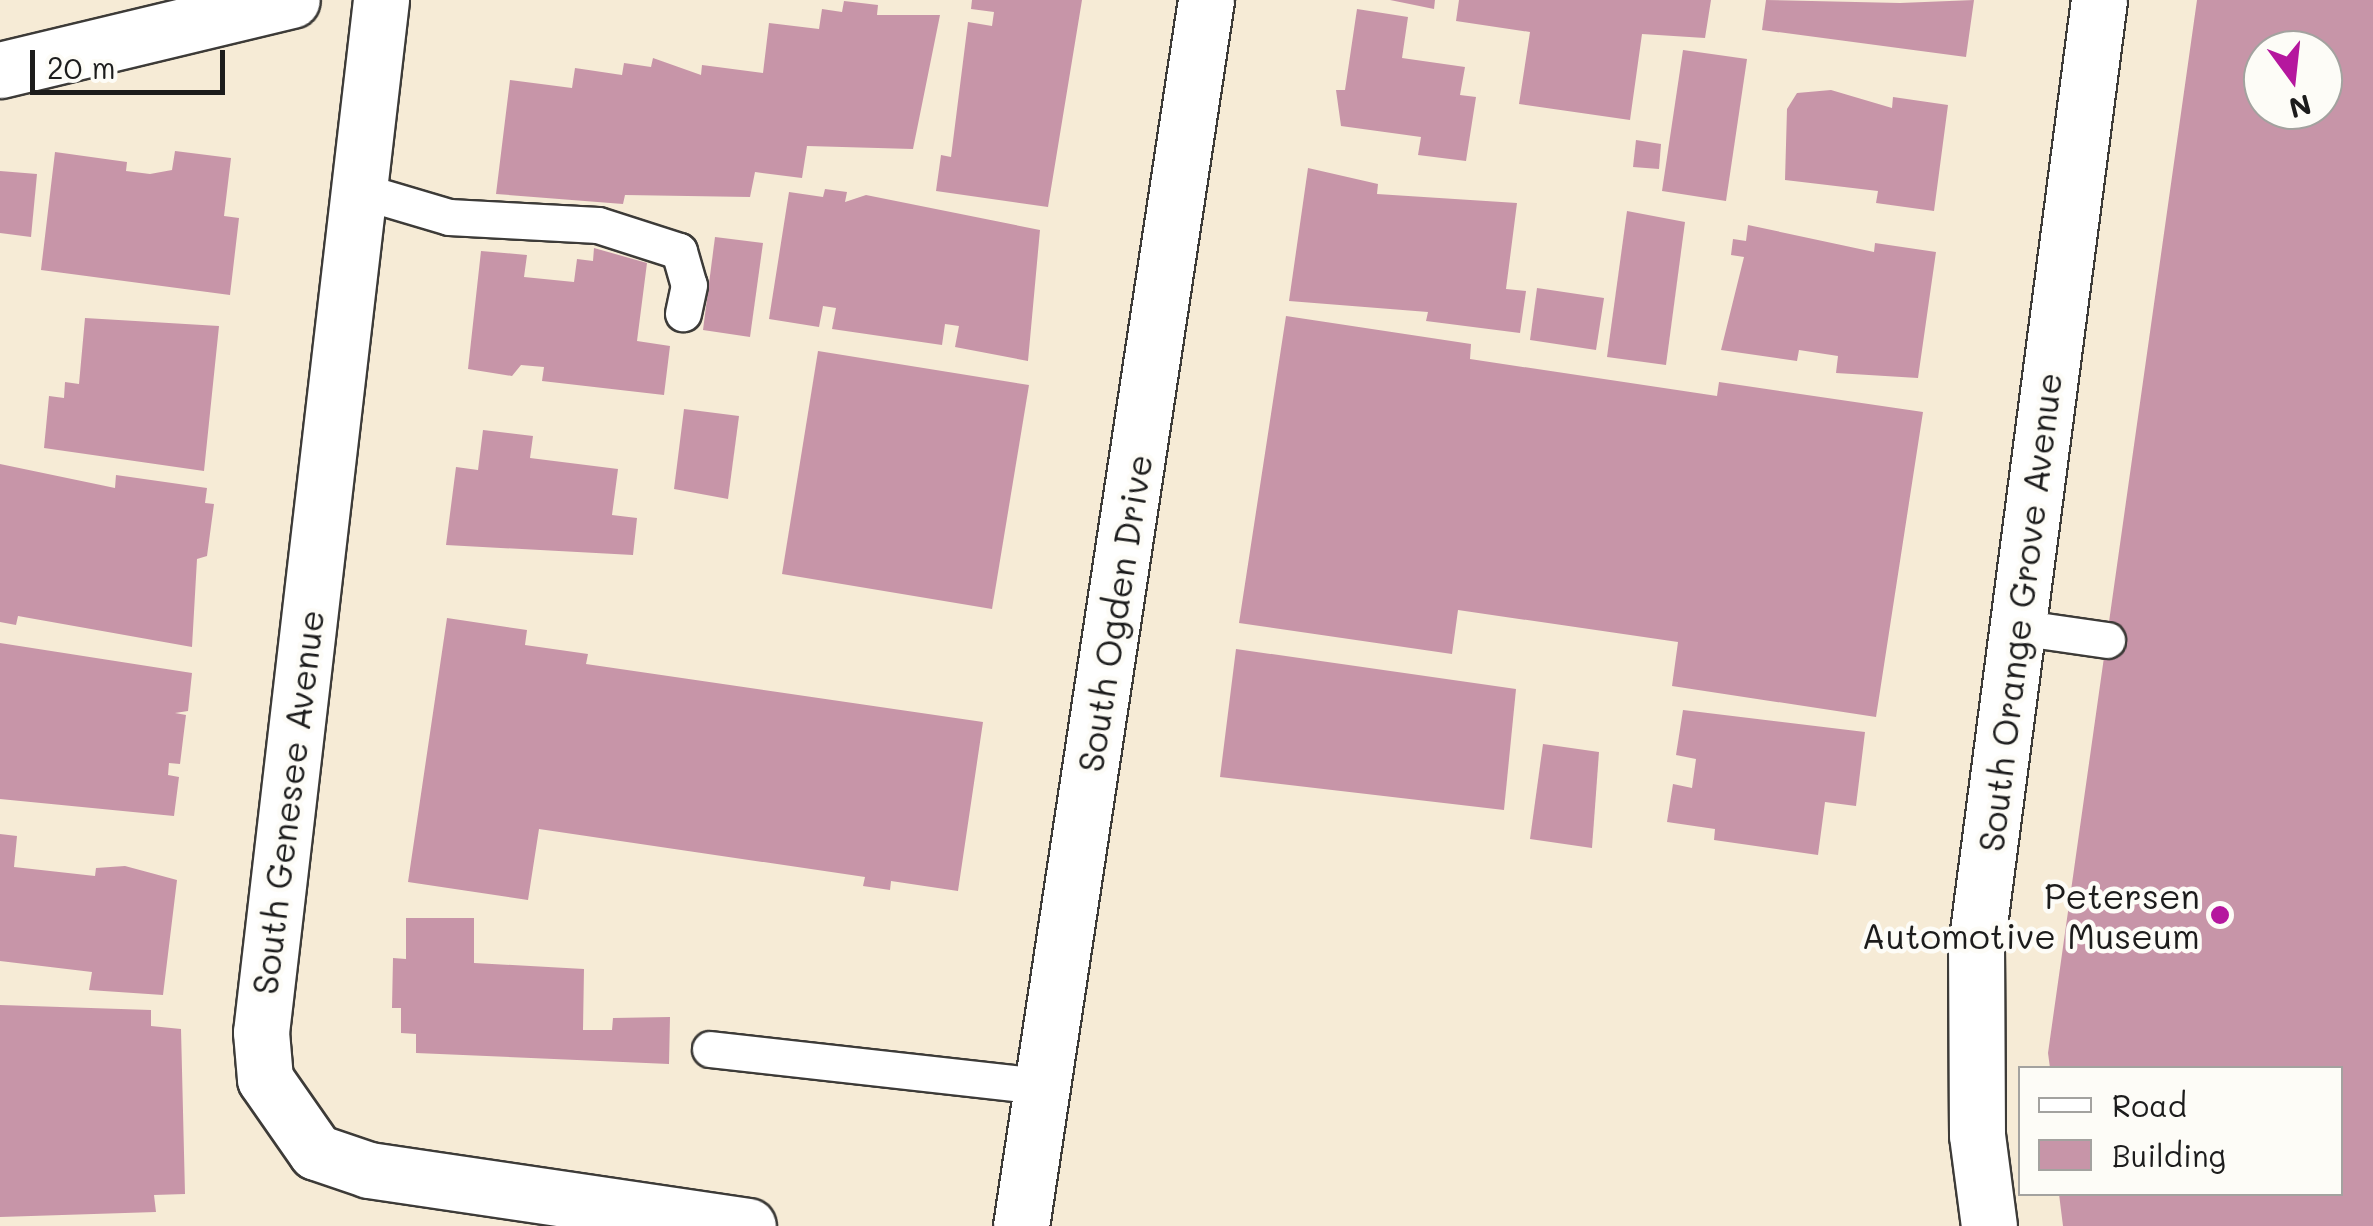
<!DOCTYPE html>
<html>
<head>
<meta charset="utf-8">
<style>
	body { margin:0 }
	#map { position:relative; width:2373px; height:1226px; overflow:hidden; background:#f6ebd6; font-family:Mali,sans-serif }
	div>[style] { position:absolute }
	.building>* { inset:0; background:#c795a8 }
	.roads { filter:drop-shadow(2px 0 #3d3b38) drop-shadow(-2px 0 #3d3b38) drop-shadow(0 2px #3d3b38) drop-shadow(0 -2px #3d3b38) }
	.service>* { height:35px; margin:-17.5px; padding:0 17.5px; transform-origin:17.5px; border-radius:17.5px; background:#fff }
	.minor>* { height:55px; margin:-27.5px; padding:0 27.5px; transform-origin:27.5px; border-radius:27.5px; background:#fff }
	.tertiary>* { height:55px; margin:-27.5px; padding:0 27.5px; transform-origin:27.5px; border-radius:27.5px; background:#fff }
	.dots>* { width:28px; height:28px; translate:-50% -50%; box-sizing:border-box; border:5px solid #fdfcf7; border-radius:50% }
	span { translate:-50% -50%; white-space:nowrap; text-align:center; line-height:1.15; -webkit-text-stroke:9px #fdfcf7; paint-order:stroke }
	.street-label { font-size:35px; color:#1c1c1c }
	.poi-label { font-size:35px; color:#1c1c1c }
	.right { translate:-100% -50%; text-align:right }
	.legend { position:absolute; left:2018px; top:1066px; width:325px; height:130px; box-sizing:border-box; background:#fdfcf7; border:2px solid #a3a29f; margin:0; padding:12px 18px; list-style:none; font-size:30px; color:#1c1c1c }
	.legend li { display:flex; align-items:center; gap:20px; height:50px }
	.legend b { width:50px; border:2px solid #a3a29f }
	.north { position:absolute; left:2243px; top:30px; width:100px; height:100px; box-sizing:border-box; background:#fdfcf7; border:2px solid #a3a29f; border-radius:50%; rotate:165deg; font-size:28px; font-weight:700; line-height:40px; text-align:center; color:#1c1c1c }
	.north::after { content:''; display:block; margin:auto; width:35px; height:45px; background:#b5179e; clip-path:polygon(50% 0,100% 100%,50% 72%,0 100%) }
	.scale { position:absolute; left:30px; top:50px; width:195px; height:45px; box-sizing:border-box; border:5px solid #1c1c1c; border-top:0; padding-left:12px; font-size:30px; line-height:35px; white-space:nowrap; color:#1c1c1c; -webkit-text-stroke:8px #fdfcf7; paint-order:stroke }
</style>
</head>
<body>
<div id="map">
	<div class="building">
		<div style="clip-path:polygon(972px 0,1082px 0,1048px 207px,936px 191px,941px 155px,951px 157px,968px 22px,992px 26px,994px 12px,971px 9px)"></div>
		<div style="clip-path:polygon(1390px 0,1435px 0,1434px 9px)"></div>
		<div style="clip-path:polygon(1459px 0,1711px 0,1705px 38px,1642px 34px,1630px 120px,1519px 104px,1530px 32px,1456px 21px)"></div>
		<div style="clip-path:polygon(1766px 0,1900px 3px,1974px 0,1966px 57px,1762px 30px)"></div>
		<div style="clip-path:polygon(evenodd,2197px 0,2373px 0,2373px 1226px,2063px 1226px,2059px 1194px,2340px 1194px,2340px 1068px,2050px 1068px,2048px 1053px,2197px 0,2263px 50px,2323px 50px,2323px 110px,2263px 110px,2263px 50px)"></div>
		<div style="clip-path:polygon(844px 1px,878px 5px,877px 15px,940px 15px,913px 149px,807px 146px,802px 178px,755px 172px,750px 197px,625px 195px,623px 204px,496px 194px,510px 80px,572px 88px,575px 68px,622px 75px,624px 63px,651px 67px,653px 58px,701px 75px,702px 65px,763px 73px,769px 23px,819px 29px,822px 9px,842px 12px)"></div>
		<div style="clip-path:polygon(1357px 9px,1408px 17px,1402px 58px,1465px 67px,1460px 95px,1476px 97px,1466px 161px,1418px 155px,1421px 137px,1341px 126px,1336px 90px,1345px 90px)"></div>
		<div style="clip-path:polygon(1683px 50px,1747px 59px,1726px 201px,1662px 191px)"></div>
		<div style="clip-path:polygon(1831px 90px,1892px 108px,1893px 97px,1948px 105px,1934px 211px,1876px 203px,1878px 191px,1785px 180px,1787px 109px,1797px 93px)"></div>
		<div style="clip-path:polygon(1636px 140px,1661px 144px,1659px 169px,1633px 167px)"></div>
		<div style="clip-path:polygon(175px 151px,231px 158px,224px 216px,239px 218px,230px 295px,41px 270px,55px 152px,127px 162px,126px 171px,150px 174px,172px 170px)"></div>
		<div style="clip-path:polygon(1308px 168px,1378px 184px,1377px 194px,1517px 203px,1506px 289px,1526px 291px,1520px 333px,1426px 321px,1428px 312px,1289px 301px)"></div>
		<div style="clip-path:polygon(0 171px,37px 174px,31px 237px,0 233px)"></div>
		<div style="clip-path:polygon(825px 189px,847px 192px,845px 202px,866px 195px,1040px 230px,1028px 361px,955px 347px,959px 326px,945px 324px,942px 345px,832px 329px,836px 308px,823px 306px,819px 327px,769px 319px,789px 192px,823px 197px)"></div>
		<div style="clip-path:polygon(1627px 211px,1685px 222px,1666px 365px,1607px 357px)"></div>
		<div style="clip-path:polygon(1748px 225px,1874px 252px,1875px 243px,1936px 252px,1918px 378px,1836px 373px,1838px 356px,1799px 350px,1797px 361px,1721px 350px,1744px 257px,1731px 255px,1733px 239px,1746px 241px)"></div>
		<div style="clip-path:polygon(715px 237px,763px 243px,750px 337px,703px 330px)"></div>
		<div style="clip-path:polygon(594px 248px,647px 263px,637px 341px,670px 346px,664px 395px,542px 381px,544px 367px,521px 365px,512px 376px,468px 369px,481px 251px,527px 255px,524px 277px,574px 282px,577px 259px,593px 261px)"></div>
		<div style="clip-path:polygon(1537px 288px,1604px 298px,1596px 350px,1530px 340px)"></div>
		<div style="clip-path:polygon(1286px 316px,1471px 344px,1470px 359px,1717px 396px,1719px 382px,1923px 412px,1876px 717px,1672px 686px,1678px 642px,1458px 610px,1452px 654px,1239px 623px)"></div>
		<div style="clip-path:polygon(85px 318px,219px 326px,204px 471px,44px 448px,49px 396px,64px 398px,65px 382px,79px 384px)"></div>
		<div style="clip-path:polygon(818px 351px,1029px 385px,992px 609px,782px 574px)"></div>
		<div style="clip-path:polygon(684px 409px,739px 416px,728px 499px,674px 489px)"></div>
		<div style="clip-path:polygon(483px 430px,533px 436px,530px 458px,618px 469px,612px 515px,637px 518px,633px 555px,446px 545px,456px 467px,478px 470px)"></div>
		<div style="clip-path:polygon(0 464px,115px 488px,116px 475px,207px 488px,205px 503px,214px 504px,207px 556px,197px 559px,192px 647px,18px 616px,16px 625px,0 622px)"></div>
		<div style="clip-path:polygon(447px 618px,527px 630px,525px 645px,588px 654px,586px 664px,983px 722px,958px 891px,891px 881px,890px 890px,863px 886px,865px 877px,539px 829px,528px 900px,408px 882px)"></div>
		<div style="clip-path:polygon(0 643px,192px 673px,188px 711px,175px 713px,186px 715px,180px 764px,169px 763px,168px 775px,179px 777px,174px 816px,0 799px)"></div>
		<div style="clip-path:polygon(1236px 649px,1516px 689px,1504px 810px,1220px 777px)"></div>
		<div style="clip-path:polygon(1683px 710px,1865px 732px,1856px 806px,1825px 802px,1818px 855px,1714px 840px,1715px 829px,1667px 822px,1673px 784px,1692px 788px,1696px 759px,1676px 755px)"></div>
		<div style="clip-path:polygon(1543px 744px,1599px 752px,1592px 848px,1530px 839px)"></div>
		<div style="clip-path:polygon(0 834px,17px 836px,14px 867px,95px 876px,96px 868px,125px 866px,177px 880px,163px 995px,89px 990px,92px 972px,0 961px)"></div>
		<div style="clip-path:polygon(406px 918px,474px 918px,474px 963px,584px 969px,583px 1030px,612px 1030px,613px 1018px,670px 1017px,669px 1064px,416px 1053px,416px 1034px,401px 1033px,401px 1008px,392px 1008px,393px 958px,406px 959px)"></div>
		<div style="clip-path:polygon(0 1005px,151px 1010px,151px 1026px,181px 1029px,185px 1194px,154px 1195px,156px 1212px,0 1217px)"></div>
	</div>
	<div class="roads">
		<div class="service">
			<div style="left:358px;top:190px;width:95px;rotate:16.5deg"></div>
			<div style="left:449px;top:217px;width:149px;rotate:3.1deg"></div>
			<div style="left:598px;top:225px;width:85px;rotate:17.8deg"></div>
			<div style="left:679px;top:251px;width:35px;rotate:74deg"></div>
			<div style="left:689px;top:285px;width:29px;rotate:102deg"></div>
			<div style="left:2017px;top:627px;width:91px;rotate:8.2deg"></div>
			<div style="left:710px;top:1049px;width:334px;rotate:6.4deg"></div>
		</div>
		<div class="minor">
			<div style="left:381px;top:0;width:1039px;rotate:96.63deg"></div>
			<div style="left:261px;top:1032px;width:47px;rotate:85.1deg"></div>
			<div style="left:265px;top:1079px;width:89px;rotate:55.1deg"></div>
			<div style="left:316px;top:1152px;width:56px;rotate:18.8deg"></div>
			<div style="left:369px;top:1170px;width:383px;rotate:8.4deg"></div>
			<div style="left:1021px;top:1226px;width:1240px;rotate:-81.42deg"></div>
			<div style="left:1989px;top:1226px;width:92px;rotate:-97.5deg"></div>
			<div style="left:1977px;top:1135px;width:188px;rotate:-90.3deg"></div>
			<div style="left:1976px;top:947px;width:955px;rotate:-82.6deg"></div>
		</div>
		<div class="tertiary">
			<div style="left:0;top:70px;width:300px;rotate:-13.5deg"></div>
		</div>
	</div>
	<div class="dots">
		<div style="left:2220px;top:915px;background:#b5179e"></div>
	</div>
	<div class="street-label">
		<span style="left:2019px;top:612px;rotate:-83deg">South Orange Grove Avenue</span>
		<span style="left:1114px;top:613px;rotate:-81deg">South Ogden Drive</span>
		<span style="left:287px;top:802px;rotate:-83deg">South Genesee Avenue</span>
	</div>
	<div class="poi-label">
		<span class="right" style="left:2200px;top:915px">Petersen<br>Automotive Museum</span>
	</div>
	<ul class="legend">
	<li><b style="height:12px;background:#fff"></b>Road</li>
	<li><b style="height:28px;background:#c795a8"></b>Building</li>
	</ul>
	<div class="north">N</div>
	<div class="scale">20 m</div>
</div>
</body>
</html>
